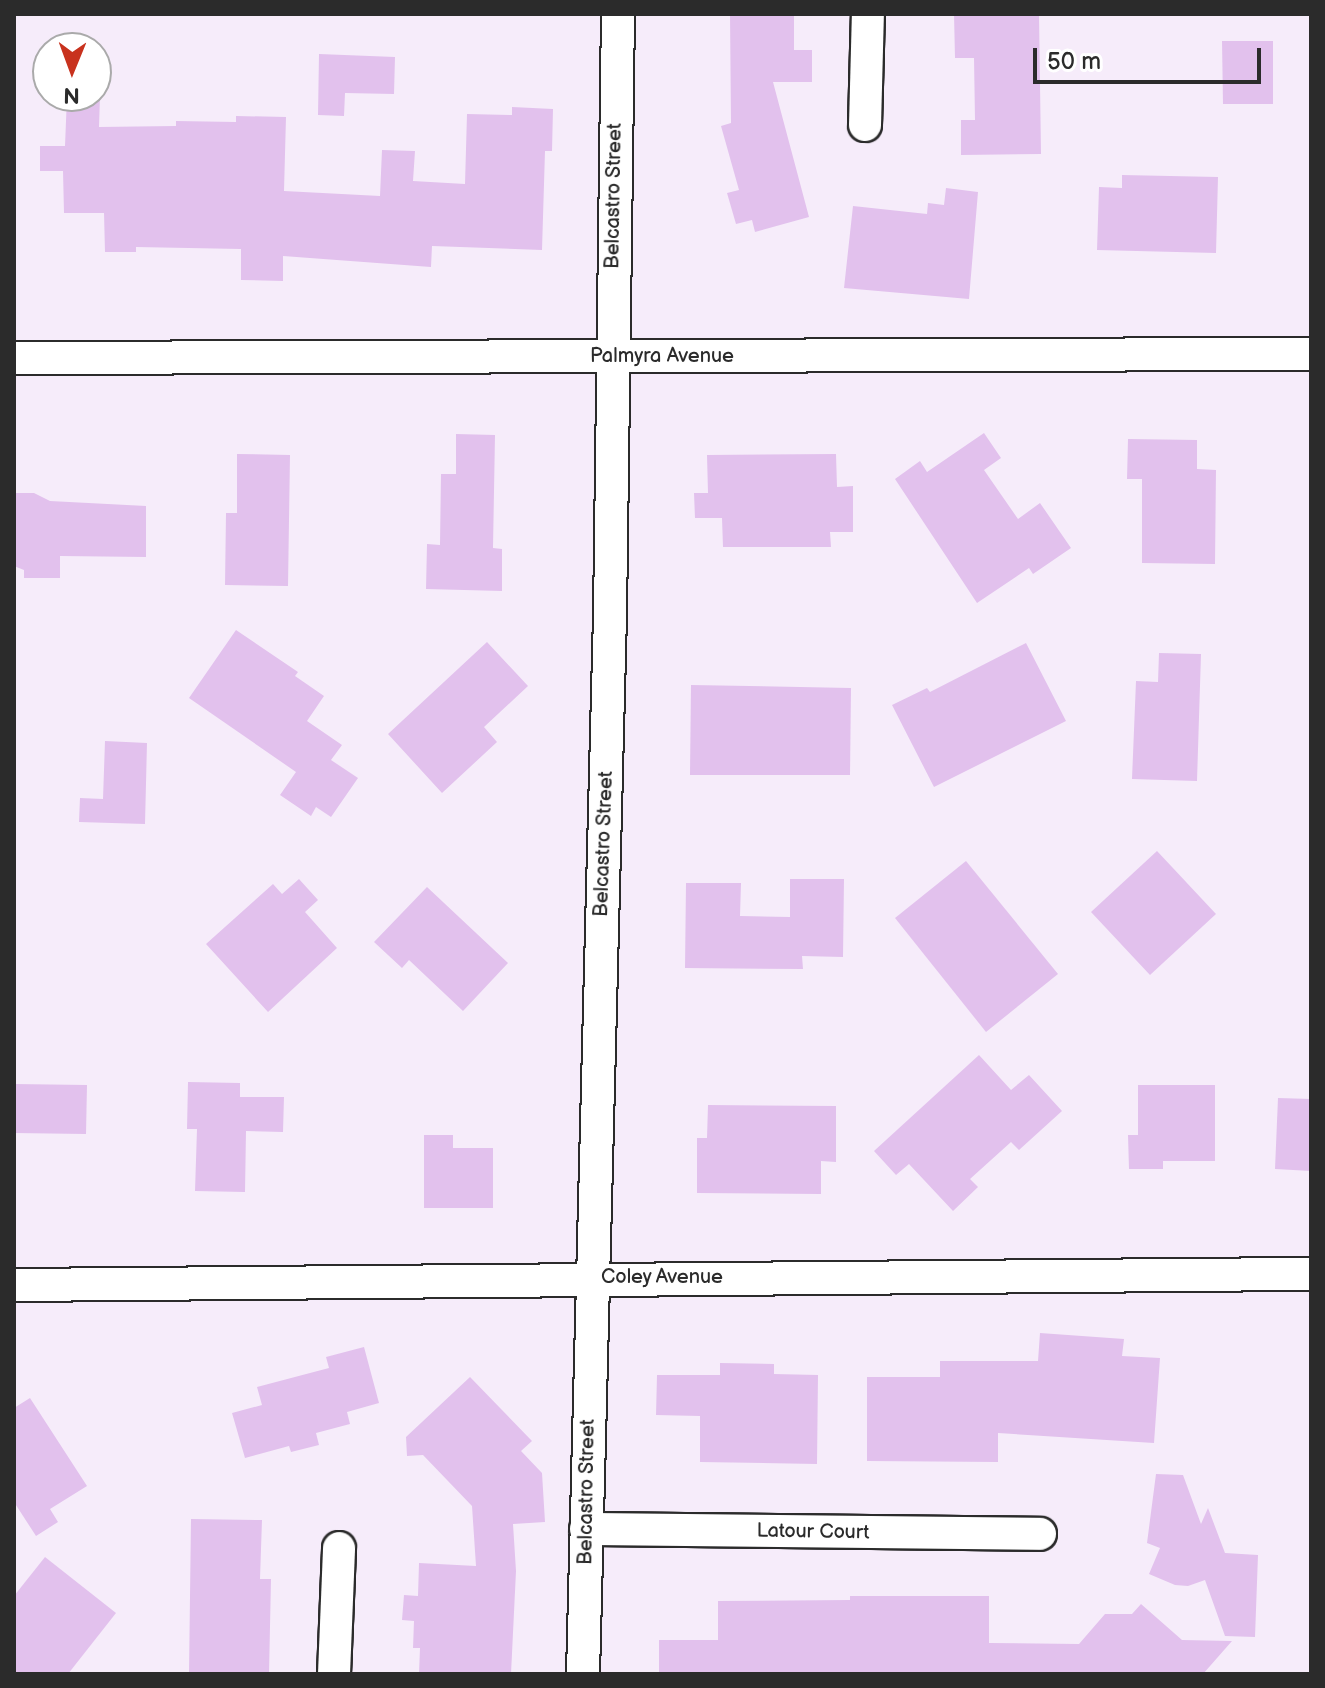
<!DOCTYPE html>
<html>
<head>
<meta charset="utf-8">
<style>
	body { margin:0 }
	#map { position:relative; width:1325px; height:1688px; overflow:hidden; background:#f6ecfa; font-family:"Balsamiq Sans",sans-serif }
	div>[style] { position:absolute }
	.building>* { inset:0; background:#e2c1ed }
	.roads { filter:drop-shadow(2px 0 #2b2b2b) drop-shadow(-2px 0 #2b2b2b) drop-shadow(0 2px #2b2b2b) drop-shadow(0 -2px #2b2b2b) }
	.street>* { height:32px; margin:-16px; padding:0 16px; transform-origin:16px; border-radius:16px; background:#fff }
	span { translate:-50% -50%; white-space:nowrap; text-align:center; line-height:1.15; -webkit-text-stroke:6px #fff; paint-order:stroke }
	.street-label { font-size:20px; color:#2b2b2b }
	.frame { position:absolute; inset:0; border:16px solid #2b2b2b; pointer-events:none }
	.north { position:absolute; left:32px; top:32px; width:80px; height:80px; box-sizing:border-box; background:#fff; border:2px solid #aaa; border-radius:50%; rotate:181deg; font-size:22px; font-weight:700; line-height:32px; text-align:center; color:#2b2b2b }
	.north::after { content:''; display:block; margin:auto; width:28px; height:36px; background:#c8321e; clip-path:polygon(50% 0,100% 100%,50% 72%,0 100%) }
	.scale { position:absolute; left:1033px; top:48px; width:228px; height:36px; box-sizing:border-box; border:4px solid #2b2b2b; border-top:0; padding-left:10px; font-size:24px; line-height:28px; white-space:nowrap; color:#2b2b2b; -webkit-text-stroke:6px #fff; paint-order:stroke }
</style>
</head>
<body>
<div id="map">
	<div class="building">
		<div style="clip-path:polygon(730px 14px,794px 14px,794px 50px,812px 50px,812px 82px,773px 82px,809px 217px,755px 232px,752px 220px,736px 224px,727px 193px,739px 190px,721px 126px,731px 123px)"></div>
		<div style="clip-path:polygon(954px 14px,1039px 14px,1041px 154px,961px 155px,961px 120px,975px 120px,974px 58px,955px 58px)"></div>
		<div style="clip-path:polygon(1222px 41px,1273px 41px,1273px 104px,1223px 104px)"></div>
		<div style="clip-path:polygon(319px 54px,395px 57px,394px 94px,345px 93px,344px 116px,318px 115px)"></div>
		<div style="clip-path:polygon(67px 96px,100px 96px,99px 127px,176px 126px,176px 121px,236px 122px,236px 116px,286px 117px,284px 191px,380px 196px,382px 150px,415px 151px,413px 181px,465px 184px,467px 114px,512px 115px,512px 107px,553px 109px,552px 151px,545px 151px,542px 250px,432px 246px,431px 267px,283px 256px,283px 281px,241px 280px,241px 249px,136px 247px,136px 252px,105px 252px,104px 213px,64px 213px,63px 171px,40px 171px,40px 146px,65px 146px)"></div>
		<div style="clip-path:polygon(1122px 175px,1218px 177px,1216px 253px,1097px 250px,1099px 187px,1122px 188px)"></div>
		<div style="clip-path:polygon(946px 188px,978px 192px,969px 299px,844px 288px,853px 206px,927px 214px,928px 203px,944px 205px)"></div>
		<div style="clip-path:polygon(984px 433px,1001px 458px,984px 470px,1018px 519px,1040px 503px,1071px 548px,1033px 574px,1029px 568px,977px 603px,895px 479px,920px 461px,927px 472px)"></div>
		<div style="clip-path:polygon(456px 434px,495px 435px,493px 548px,502px 549px,502px 591px,426px 589px,427px 544px,440px 545px,441px 474px,456px 474px)"></div>
		<div style="clip-path:polygon(1128px 439px,1197px 440px,1197px 469px,1216px 470px,1215px 564px,1142px 563px,1142px 479px,1127px 479px)"></div>
		<div style="clip-path:polygon(237px 454px,290px 455px,288px 586px,225px 585px,226px 513px,237px 513px)"></div>
		<div style="clip-path:polygon(836px 454px,837px 487px,853px 486px,853px 532px,830px 532px,831px 547px,723px 547px,722px 518px,695px 518px,694px 493px,708px 493px,707px 455px)"></div>
		<div style="clip-path:polygon(14px 493px,34px 493px,50px 501px,146px 506px,146px 557px,60px 556px,60px 578px,24px 578px,24px 570px,14px 566px)"></div>
		<div style="clip-path:polygon(236px 630px,298px 672px,295px 676px,324px 696px,307px 721px,342px 745px,331px 760px,358px 778px,331px 817px,316px 807px,311px 816px,280px 795px,296px 772px,189px 698px)"></div>
		<div style="clip-path:polygon(487px 642px,528px 686px,484px 727px,497px 742px,442px 793px,388px 734px)"></div>
		<div style="clip-path:polygon(1026px 643px,1066px 721px,934px 787px,892px 705px,927px 688px,930px 692px)"></div>
		<div style="clip-path:polygon(1159px 653px,1201px 654px,1197px 781px,1132px 779px,1136px 681px,1158px 682px)"></div>
		<div style="clip-path:polygon(691px 685px,851px 688px,850px 775px,690px 775px)"></div>
		<div style="clip-path:polygon(105px 741px,147px 743px,145px 824px,79px 822px,80px 798px,103px 799px)"></div>
		<div style="clip-path:polygon(1157px 851px,1216px 914px,1150px 975px,1091px 912px)"></div>
		<div style="clip-path:polygon(966px 861px,1058px 974px,986px 1032px,895px 918px)"></div>
		<div style="clip-path:polygon(299px 879px,318px 900px,305px 912px,337px 948px,268px 1012px,206px 944px,273px 884px,282px 894px)"></div>
		<div style="clip-path:polygon(790px 879px,844px 879px,843px 957px,802px 956px,803px 969px,685px 968px,686px 883px,741px 883px,740px 916px,790px 917px)"></div>
		<div style="clip-path:polygon(427px 887px,508px 963px,463px 1011px,409px 960px,402px 968px,374px 942px)"></div>
		<div style="clip-path:polygon(979px 1055px,1011px 1090px,1029px 1075px,1062px 1111px,1019px 1150px,1011px 1142px,970px 1179px,978px 1187px,953px 1211px,909px 1164px,896px 1175px,874px 1151px)"></div>
		<div style="clip-path:polygon(188px 1082px,240px 1083px,240px 1097px,284px 1097px,283px 1132px,246px 1131px,245px 1192px,195px 1191px,197px 1129px,187px 1129px)"></div>
		<div style="clip-path:polygon(14px 1084px,87px 1085px,86px 1134px,14px 1133px)"></div>
		<div style="clip-path:polygon(1138px 1085px,1215px 1085px,1215px 1161px,1163px 1161px,1163px 1169px,1129px 1169px,1128px 1135px,1138px 1135px)"></div>
		<div style="clip-path:polygon(1278px 1098px,1311px 1099px,1311px 1171px,1275px 1169px)"></div>
		<div style="clip-path:polygon(708px 1105px,836px 1106px,836px 1162px,821px 1161px,821px 1194px,697px 1193px,697px 1138px,707px 1138px)"></div>
		<div style="clip-path:polygon(424px 1135px,453px 1135px,453px 1148px,493px 1148px,493px 1208px,424px 1208px)"></div>
		<div style="clip-path:polygon(1040px 1333px,1124px 1339px,1122px 1356px,1160px 1358px,1154px 1443px,998px 1433px,998px 1462px,867px 1461px,867px 1377px,940px 1377px,940px 1361px,1038px 1361px)"></div>
		<div style="clip-path:polygon(364px 1347px,379px 1403px,347px 1412px,350px 1424px,316px 1433px,319px 1445px,291px 1452px,289px 1446px,245px 1458px,232px 1413px,262px 1405px,257px 1387px,329px 1368px,326px 1357px)"></div>
		<div style="clip-path:polygon(720px 1363px,774px 1364px,774px 1374px,818px 1375px,817px 1464px,700px 1462px,700px 1416px,656px 1415px,657px 1375px,720px 1375px)"></div>
		<div style="clip-path:polygon(470px 1377px,532px 1441px,521px 1451px,542px 1473px,545px 1522px,513px 1524px,516px 1571px,511px 1674px,419px 1674px,420px 1648px,413px 1648px,414px 1621px,402px 1620px,404px 1595px,418px 1596px,419px 1563px,476px 1566px,472px 1506px,423px 1455px,407px 1456px,406px 1437px)"></div>
		<div style="clip-path:polygon(30px 1398px,87px 1486px,50px 1509px,58px 1522px,36px 1536px,14px 1502px,14px 1408px)"></div>
		<div style="clip-path:polygon(1156px 1474px,1183px 1475px,1201px 1524px,1208px 1508px,1225px 1553px,1258px 1555px,1255px 1637px,1225px 1636px,1205px 1580px,1188px 1586px,1175px 1585px,1149px 1574px,1160px 1548px,1147px 1543px)"></div>
		<div style="clip-path:polygon(191px 1519px,262px 1520px,260px 1579px,271px 1579px,269px 1674px,189px 1674px)"></div>
		<div style="clip-path:polygon(45px 1557px,116px 1613px,68px 1674px,14px 1674px,14px 1596px)"></div>
		<div style="clip-path:polygon(850px 1596px,989px 1596px,989px 1643px,1079px 1644px,1105px 1614px,1132px 1614px,1141px 1604px,1182px 1640px,1232px 1641px,1203px 1674px,659px 1674px,659px 1640px,718px 1640px,718px 1601px,850px 1600px)"></div>
	</div>
	<div class="roads">
		<div class="street">
			<div style="left:865px;top:125px;width:111px;rotate:-88.5deg"></div>
			<div style="left:14px;top:358px;width:1297px;rotate:-0.18deg"></div>
			<div style="left:14px;top:1285px;width:1297px;rotate:-0.49deg"></div>
			<div style="left:586px;top:1529px;width:454px;rotate:0.6deg"></div>
			<div style="left:334px;top:1674px;width:126px;rotate:-87.7deg"></div>
			<div style="left:583px;top:1674px;width:1059px;rotate:-88.54deg"></div>
			<div style="left:610px;top:615px;width:601px;rotate:-89.24deg"></div>
		</div>
	</div>
	<div class="street-label">
		<span style="left:614px;top:196px;rotate:-89deg">Belcastro Street</span>
		<span style="left:662px;top:356px">Palmyra Avenue</span>
		<span style="left:604px;top:844px;rotate:-88deg">Belcastro Street</span>
		<span style="left:662px;top:1277px">Coley Avenue</span>
		<span style="left:587px;top:1492px;rotate:-89deg">Belcastro Street</span>
		<span style="left:813px;top:1532px;rotate:1deg">Latour Court</span>
	</div>
	<div class="frame"></div>
	<div class="north">N</div>
	<div class="scale">50 m</div>
</div>
</body>
</html>
